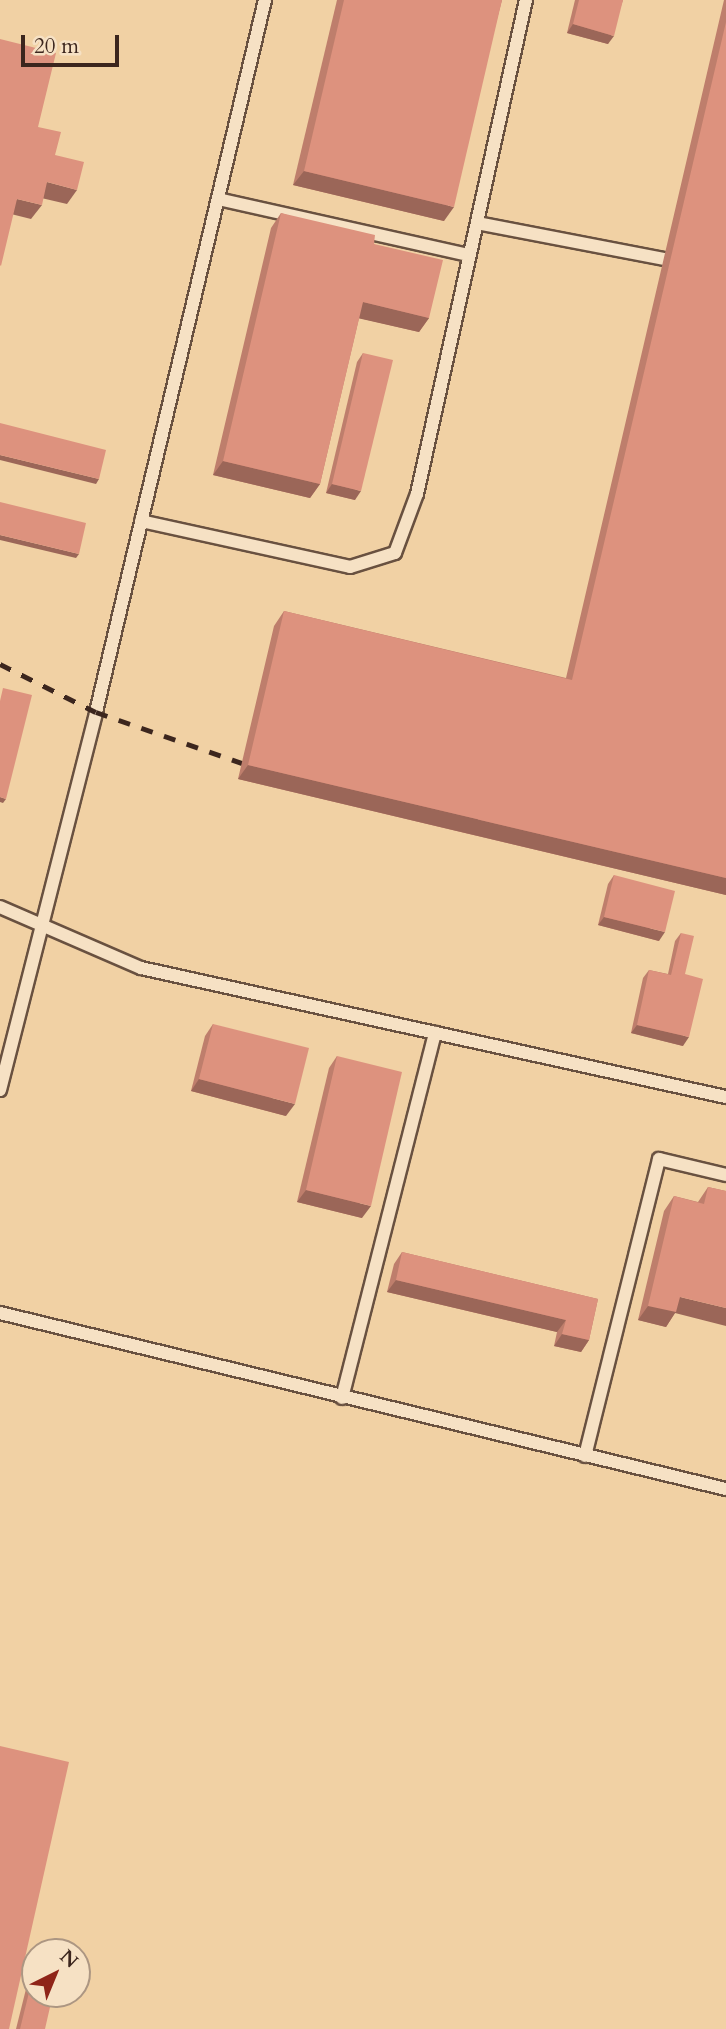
<!DOCTYPE html>
<html>
<head>
<meta charset="utf-8">
<style>
	body { margin:0 }
	#map { position:relative; width:726px; height:2029px; overflow:hidden; background:#f1d1a4; font-family:Cardo,serif }
	div>[style] { position:absolute }
	.roads { filter:drop-shadow(2px 0 #695140) drop-shadow(-2px 0 #695140) drop-shadow(0 2px #695140) drop-shadow(0 -2px #695140) }
	.lane>* { height:12px; margin:-6px; padding:0 6px; transform-origin:6px; border-radius:6px; background:#f6e1c4 }
	.rail>* { height:5px; margin-top:-2.5px; transform-origin:0; background:repeating-linear-gradient(90deg,#3c261e 0 12px,transparent 0 24px) }
	.wall>* { inset:0; background:#be7e6c }
	.shaded-wall>* { inset:0; background:#9b6658 }
	.building>* { inset:0; background:#dd927e }
	span { translate:-50% -50%; white-space:nowrap; text-align:center; line-height:1.15; -webkit-text-stroke:5px #f6e1c4; paint-order:stroke }
	.north { position:absolute; left:21px; top:1938px; width:70px; height:70px; box-sizing:border-box; background:#f6e1c4; border:2px solid #ac9682; border-radius:50%; rotate:43deg; font-size:19px; font-weight:700; line-height:28px; text-align:center; color:#3c261e }
	.north::after { content:''; display:block; margin:auto; width:24px; height:32px; background:#8f2418; clip-path:polygon(50% 0,100% 100%,50% 72%,0 100%) }
	.scale { position:absolute; left:21px; top:35px; width:98px; height:32px; box-sizing:border-box; border:4px solid #3c261e; border-top:0; padding-left:9px; font-size:21px; line-height:24px; white-space:nowrap; color:#3c261e; -webkit-text-stroke:5px #f6e1c4; paint-order:stroke }
</style>
</head>
<body>
<div id="map">
	<div class="roads">
		<div class="lane">
			<div style="left:218px;top:199px;width:257px;rotate:12.6deg"></div>
			<div style="left:477px;top:223px;width:190px;rotate:10.9deg"></div>
			<div style="left:141px;top:521px;width:214px;rotate:12.4deg"></div>
			<div style="left:350px;top:567px;width:47px;rotate:-17.3deg"></div>
			<div style="left:395px;top:553px;width:63px;rotate:-69.6deg"></div>
			<div style="left:417px;top:494px;width:506px;rotate:-77.56deg"></div>
			<div style="left:0;top:907px;width:154px;rotate:23.4deg"></div>
			<div style="left:141px;top:968px;width:599px;rotate:12.44deg"></div>
			<div style="left:0;top:1090px;width:390px;rotate:-75.7deg"></div>
			<div style="left:96px;top:712px;width:732px;rotate:-76.65deg"></div>
			<div style="left:0;top:1313px;width:747px;rotate:13.63deg"></div>
			<div style="left:342px;top:1398px;width:377px;rotate:-75.7deg"></div>
			<div style="left:585px;top:1456px;width:306px;rotate:-76deg"></div>
			<div style="left:659px;top:1159px;width:69px;rotate:13.4deg"></div>
		</div>
	</div>
	<div class="rail">
		<div style="left:0;top:664px;width:107px;rotate:26.6deg"></div>
		<div style="left:96px;top:712px;width:155px;rotate:19.3deg"></div>
	</div>
	<div class="wall">
		<div style="clip-path:polygon(337px 0,502px 0,444px 221px,293px 185px)"></div>
		<div style="clip-path:polygon(575px 0,623px 0,608px 44px,567px 33px)"></div>
		<div style="clip-path:polygon(724px 0,726px 0,726px 895px,238px 779px,274px 626px,284px 611px,566px 678px)"></div>
		<div style="clip-path:polygon(281px 213px,374px 244px,429px 318px,419px 332px,359px 318px,320px 484px,310px 498px,213px 475px,271px 228px)"></div>
		<div style="clip-path:polygon(363px 353px,355px 500px,326px 493px,357px 362px)"></div>
		<div style="clip-path:polygon(614px 875px,659px 941px,598px 925px,608px 884px)"></div>
		<div style="clip-path:polygon(681px 933px,685px 974px,683px 1046px,631px 1033px,643px 978px,649px 970px,668px 974px,675px 941px)"></div>
		<div style="clip-path:polygon(213px 1024px,286px 1116px,191px 1091px,205px 1036px)"></div>
		<div style="clip-path:polygon(337px 1056px,362px 1218px,297px 1202px,329px 1068px)"></div>
		<div style="clip-path:polygon(708px 1187px,726px 1191px,675px 1313px,666px 1327px,638px 1320px,664px 1211px,674px 1196px,698px 1202px)"></div>
		<div style="clip-path:polygon(402px 1252px,598px 1299px,589px 1340px,581px 1352px,554px 1346px,557px 1332px,387px 1292px,394px 1264px)"></div>
		<div style="clip-path:polygon(33px 1976px,45px 2029px,16px 2029px,27px 1985px)"></div>
	</div>
	<div class="shaded-wall">
		<div style="clip-path:polygon(573px 24px,614px 36px,608px 44px,567px 33px)"></div>
		<div style="clip-path:polygon(304px 171px,454px 207px,444px 221px,293px 185px)"></div>
		<div style="clip-path:polygon(47px 182px,77px 190px,67px 204px,37px 197px)"></div>
		<div style="clip-path:polygon(17px 199px,42px 205px,31px 219px,7px 213px)"></div>
		<div style="clip-path:polygon(363px 302px,429px 318px,419px 332px,353px 317px)"></div>
		<div style="clip-path:polygon(0 455px,99px 479px,96px 484px,0 460px)"></div>
		<div style="clip-path:polygon(223px 461px,320px 484px,310px 498px,213px 475px)"></div>
		<div style="clip-path:polygon(332px 484px,361px 491px,355px 500px,326px 493px)"></div>
		<div style="clip-path:polygon(0 535px,79px 554px,76px 558px,0 540px)"></div>
		<div style="clip-path:polygon(248px 765px,726px 878px,726px 895px,238px 779px)"></div>
		<div style="clip-path:polygon(0 797px,6px 799px,3px 803px,0 802px)"></div>
		<div style="clip-path:polygon(604px 917px,665px 932px,659px 941px,598px 925px)"></div>
		<div style="clip-path:polygon(637px 1025px,689px 1037px,683px 1046px,631px 1033px)"></div>
		<div style="clip-path:polygon(199px 1079px,295px 1104px,286px 1116px,191px 1091px)"></div>
		<div style="clip-path:polygon(306px 1190px,371px 1206px,362px 1218px,297px 1202px)"></div>
		<div style="clip-path:polygon(396px 1280px,566px 1320px,557px 1332px,387px 1292px)"></div>
		<div style="clip-path:polygon(680px 1297px,726px 1308px,726px 1326px,675px 1313px,666px 1327px,638px 1320px,648px 1306px)"></div>
		<div style="clip-path:polygon(562px 1334px,589px 1340px,581px 1352px,554px 1346px)"></div>
	</div>
	<div class="building">
		<div style="clip-path:polygon(344px 0,502px 0,454px 207px,304px 171px)"></div>
		<div style="clip-path:polygon(579px 0,623px 0,614px 36px,573px 24px)"></div>
		<div style="clip-path:polygon(726px 22px,726px 878px,248px 765px,284px 611px,572px 680px)"></div>
		<div style="clip-path:polygon(0 39px,56px 53px,38px 127px,61px 132px,55px 155px,84px 162px,77px 190px,47px 182px,42px 205px,17px 199px,1px 266px,0 265px)"></div>
		<div style="clip-path:polygon(281px 213px,375px 235px,374px 244px,443px 260px,429px 318px,363px 302px,320px 484px,223px 461px)"></div>
		<div style="clip-path:polygon(363px 353px,393px 360px,361px 491px,332px 484px)"></div>
		<div style="clip-path:polygon(0 423px,106px 450px,99px 479px,0 455px)"></div>
		<div style="clip-path:polygon(0 502px,86px 523px,79px 554px,0 535px)"></div>
		<div style="clip-path:polygon(3px 688px,32px 695px,6px 799px,0 797px,0 701px)"></div>
		<div style="clip-path:polygon(614px 875px,675px 891px,665px 932px,604px 917px)"></div>
		<div style="clip-path:polygon(681px 933px,694px 936px,685px 974px,703px 979px,689px 1037px,637px 1025px,649px 970px,671px 975px)"></div>
		<div style="clip-path:polygon(213px 1024px,309px 1048px,295px 1104px,199px 1079px)"></div>
		<div style="clip-path:polygon(337px 1056px,402px 1072px,371px 1206px,306px 1190px)"></div>
		<div style="clip-path:polygon(708px 1187px,726px 1191px,726px 1308px,680px 1297px,676px 1312px,648px 1306px,674px 1196px,704px 1204px)"></div>
		<div style="clip-path:polygon(402px 1252px,598px 1299px,589px 1340px,562px 1334px,566px 1320px,396px 1280px)"></div>
		<div style="clip-path:polygon(0 1746px,69px 1762px,9px 2029px,0 2029px)"></div>
		<div style="clip-path:polygon(33px 1976px,35px 1977px,35px 1994px,53px 1994px,45px 2029px,20px 2029px)"></div>
	</div>
	<div class="north">N</div>
	<div class="scale">20 m</div>
</div>
</body>
</html>
